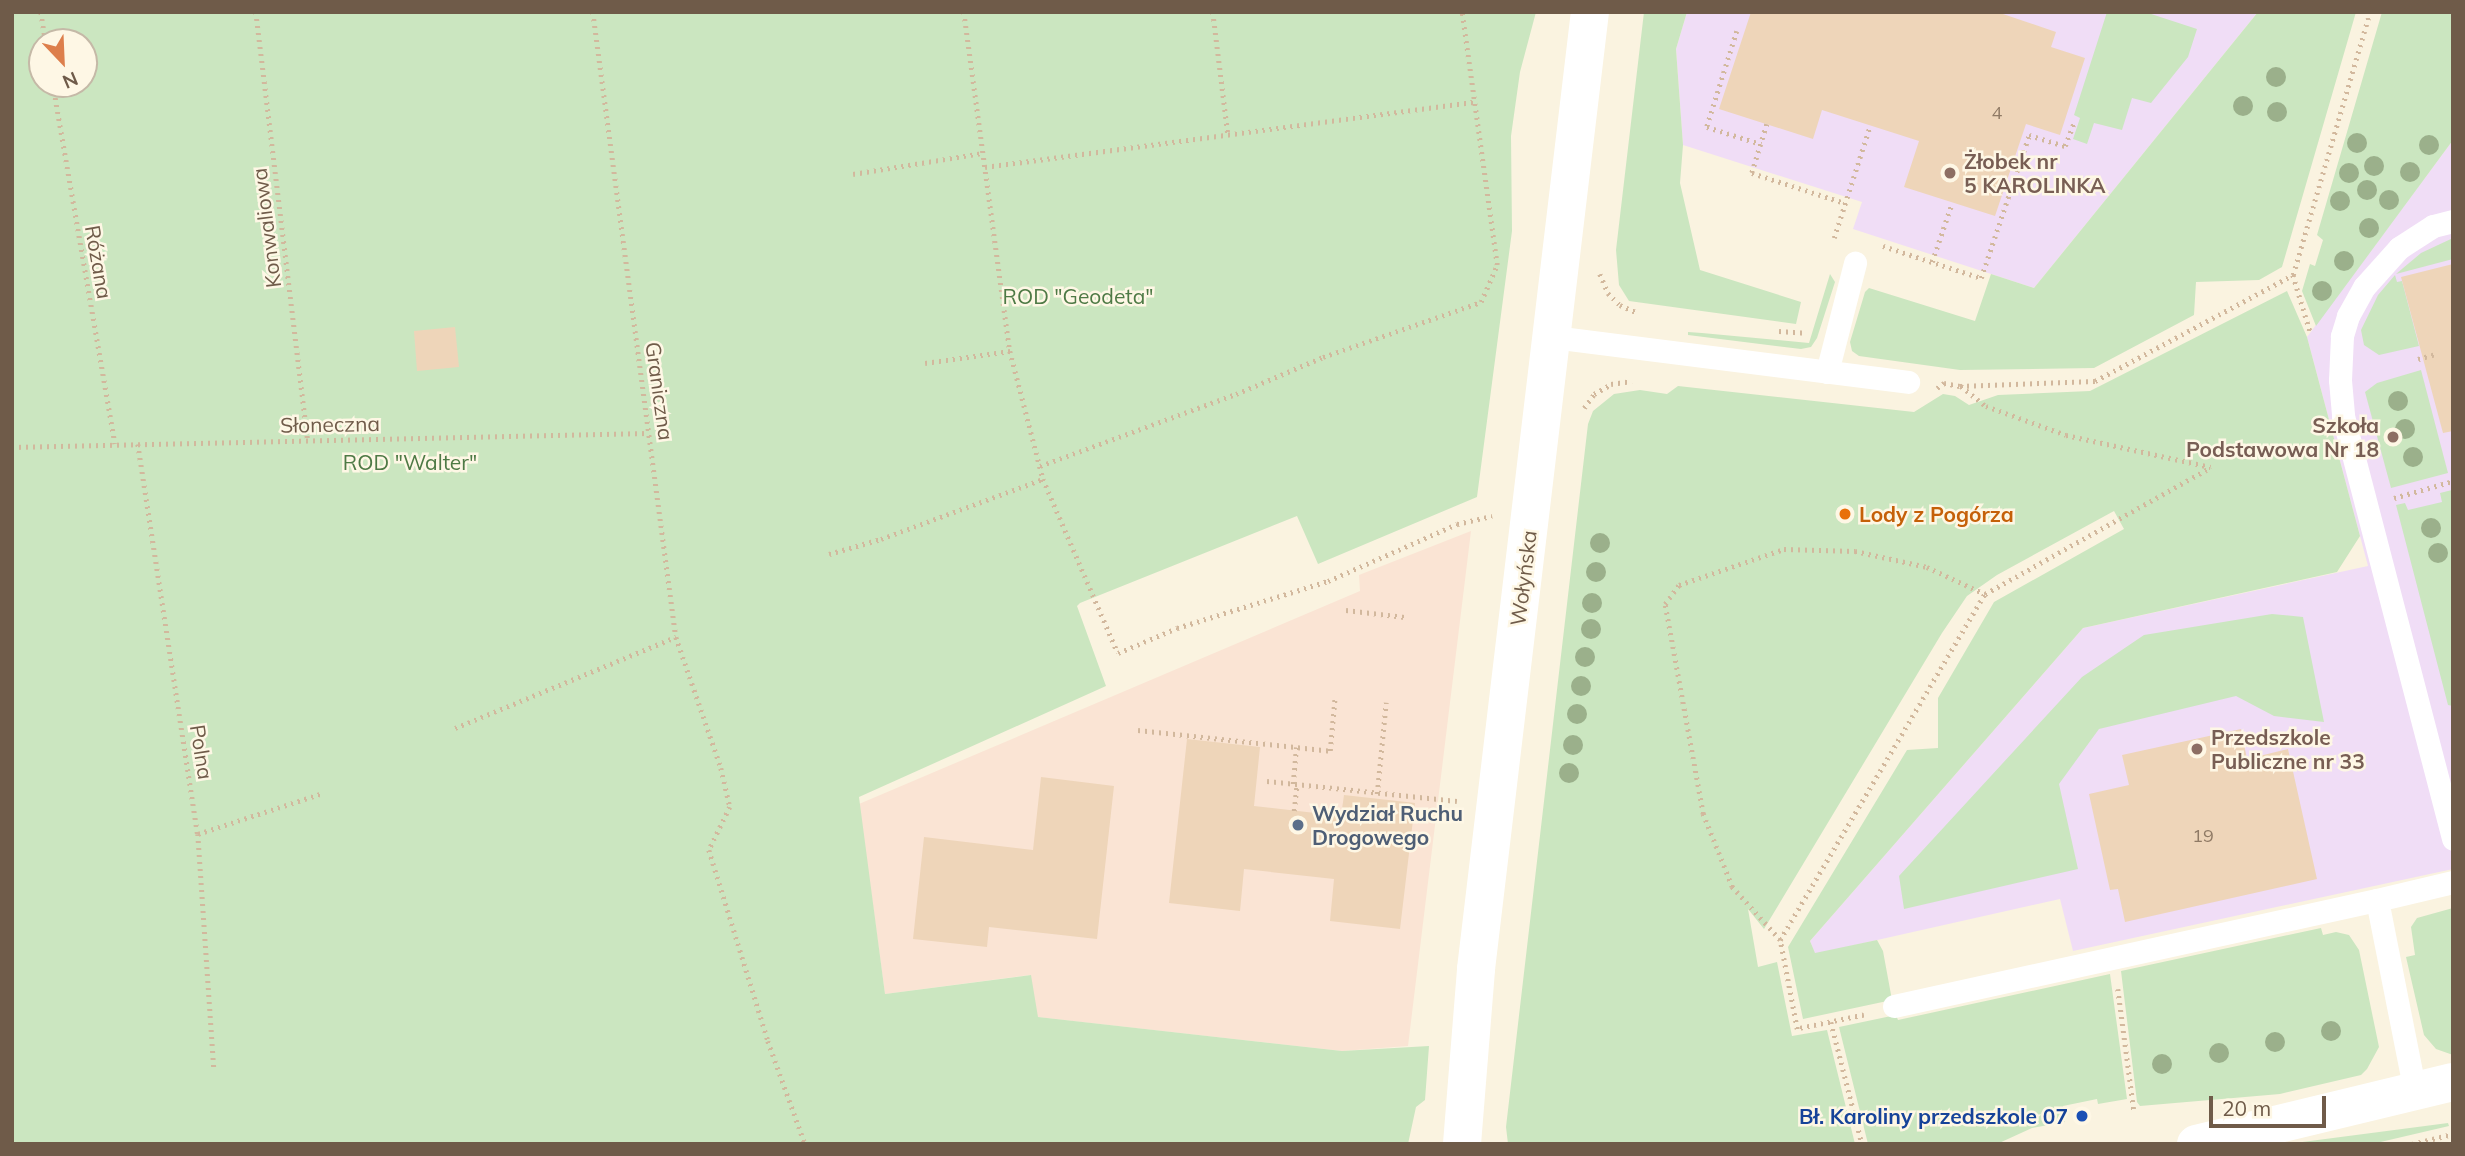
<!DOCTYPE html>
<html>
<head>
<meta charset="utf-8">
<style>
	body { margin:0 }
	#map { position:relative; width:2465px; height:1156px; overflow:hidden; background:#faf3e0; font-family:Mulish,sans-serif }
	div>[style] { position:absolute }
	.commercial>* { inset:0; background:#fae4d4 }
	.education>* { inset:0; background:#f0ddf6 }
	.green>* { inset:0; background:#cbe6c0 }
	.building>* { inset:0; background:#eed5b9 }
	.path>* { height:4.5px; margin-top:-2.25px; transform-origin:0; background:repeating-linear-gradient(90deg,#d2b89d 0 2px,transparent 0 7px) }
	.service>* { height:23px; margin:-11.5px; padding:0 11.5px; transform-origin:11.5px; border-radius:11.5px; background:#fff }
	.minor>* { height:38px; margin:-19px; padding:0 19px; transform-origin:19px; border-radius:19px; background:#fff }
	.tertiary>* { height:38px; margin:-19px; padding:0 19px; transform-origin:19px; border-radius:19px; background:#fff }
	.trees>* { width:20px; height:20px; margin:-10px; border-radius:50%; background:#9bb08b }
	.dots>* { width:19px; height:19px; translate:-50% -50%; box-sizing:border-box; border:4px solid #fef7e5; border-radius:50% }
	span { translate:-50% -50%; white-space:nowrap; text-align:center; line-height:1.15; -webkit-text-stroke:5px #fef7e5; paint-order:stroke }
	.number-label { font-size:18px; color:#8f7a65 }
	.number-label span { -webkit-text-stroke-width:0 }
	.education-label { font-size:21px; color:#785e54; font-weight:700 }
	.left { translate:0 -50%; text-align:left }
	.right { translate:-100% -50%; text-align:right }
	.street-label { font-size:21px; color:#6f5b49 }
	.park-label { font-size:21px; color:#4e7a45 }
	.food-label { font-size:21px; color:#c56008; font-weight:700 }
	.service-label { font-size:21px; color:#4e5e75; font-weight:700 }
	.transit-label { font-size:21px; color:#164399; font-weight:700 }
	.frame { position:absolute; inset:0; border:14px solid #6f5b49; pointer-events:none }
	.north { position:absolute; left:28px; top:28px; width:70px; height:70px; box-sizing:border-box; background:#fef7e5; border:2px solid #c5b9a7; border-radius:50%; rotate:157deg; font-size:19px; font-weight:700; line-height:28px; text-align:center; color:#6f5b49 }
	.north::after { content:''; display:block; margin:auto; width:24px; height:32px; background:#dd7f4c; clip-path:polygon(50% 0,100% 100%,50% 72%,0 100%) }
	.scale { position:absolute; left:2209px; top:1096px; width:117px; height:32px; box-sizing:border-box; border:4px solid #6f5b49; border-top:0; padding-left:9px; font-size:21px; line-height:24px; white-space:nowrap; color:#6f5b49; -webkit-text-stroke:5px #fef7e5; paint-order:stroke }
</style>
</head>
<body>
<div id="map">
	<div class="commercial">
		<div style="clip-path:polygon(1471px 531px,1408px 1046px,1342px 1051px,1037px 1017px,1030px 975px,885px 994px,859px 804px,1360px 591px,1359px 575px)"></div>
	</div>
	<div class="education">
		<div style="clip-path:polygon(1687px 12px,2258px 12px,2034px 288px,1853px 229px,1862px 202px,1683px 145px,1676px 49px)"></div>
		<div style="clip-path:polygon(2453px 140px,2453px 869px,2073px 951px,2060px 899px,1815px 954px,1810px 941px,2083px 628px,2368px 566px,2307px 337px)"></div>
	</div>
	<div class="green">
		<div style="clip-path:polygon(evenodd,12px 12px,1536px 12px,1520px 72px,1511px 136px,1512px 231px,1477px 497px,1318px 564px,1297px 516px,1080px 603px,1077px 606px,1106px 686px,859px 797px,885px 994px,1031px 975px,1038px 1017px,1342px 1051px,1429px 1046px,1425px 1100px,1416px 1107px,1408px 1144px,12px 1144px,12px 12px,42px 42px,84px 42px,84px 84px,42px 84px,42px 42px)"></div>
		<div style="clip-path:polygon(1644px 12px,1687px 12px,1676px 49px,1683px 145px,1680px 183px,1700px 270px,1801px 302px,1796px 324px,1629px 301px,1619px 285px,1616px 250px)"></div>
		<div style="clip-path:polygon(2107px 12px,2145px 12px,2197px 29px,2188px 57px,2151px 103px,2132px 98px,2122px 130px,2094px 123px,2087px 144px,2073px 139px,2080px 118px,2074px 115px)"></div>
		<div style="clip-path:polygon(2258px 12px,2356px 12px,2282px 267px,2259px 280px,2196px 282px,2194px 315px,2094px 368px,1960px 370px,1859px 356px,1852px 351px,1850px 342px,1865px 292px,1869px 288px,1975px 321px,1991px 274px,2034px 288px)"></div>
		<div style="clip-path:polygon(2382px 12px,2453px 12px,2453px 140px,2316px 326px,2302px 291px,2310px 264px,2315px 266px,2323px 240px,2317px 235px)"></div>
		<div style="clip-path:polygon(2453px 238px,2453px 259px,2396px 274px,2421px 253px)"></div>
		<div style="clip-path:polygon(1830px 274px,1835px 282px,1817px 338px,1811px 347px,1801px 349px,1688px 335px,1688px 332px,1702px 333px,1809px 343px)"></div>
		<div style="clip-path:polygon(2395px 275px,2397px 282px,2402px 281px,2419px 346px,2379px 355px,2364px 345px,2361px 330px,2378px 295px)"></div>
		<div style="clip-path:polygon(2287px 291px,2307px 337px,2360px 536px,2337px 572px,2083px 628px,1810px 941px,1815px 953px,1877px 940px,1883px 951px,1892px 1000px,1803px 1019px,1788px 947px,1907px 750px,1938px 748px,1938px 698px,1994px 602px,2124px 529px,2114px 511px,1997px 575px,1967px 596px,1942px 633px,1764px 929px,1748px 909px,1758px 967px,1777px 962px,1792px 1036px,1827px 1030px,1855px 1144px,1508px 1144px,1506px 1127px,1588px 424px,1593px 411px,1614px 394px,1640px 390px,1667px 394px,1678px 386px,1914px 412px,1943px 394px,1955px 396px,1969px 405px,1998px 395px,2090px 391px)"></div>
		<div style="clip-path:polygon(2421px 370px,2448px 473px,2391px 488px,2365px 392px,2377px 383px)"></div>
		<div style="clip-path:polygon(2452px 490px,2453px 492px,2453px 706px,2448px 705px,2396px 505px,2405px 503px,2408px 510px,2442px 502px,2440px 493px)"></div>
		<div style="clip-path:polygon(2272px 614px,2303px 617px,2324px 722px,2274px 716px,2236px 696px,2099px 729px,2059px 784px,2078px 869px,1904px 909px,1899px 876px,2082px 677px,2144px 635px)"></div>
		<div style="clip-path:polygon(2453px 908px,2453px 1055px,2436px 1049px,2424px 1035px,2406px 957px,2415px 955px,2411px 927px,2417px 918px)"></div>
		<div style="clip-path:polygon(2321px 928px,2323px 935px,2336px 932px,2349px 935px,2359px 950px,2379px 1047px,2367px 1069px,2361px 1075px,2280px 1094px,2140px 1106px,2137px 1102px,2121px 971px)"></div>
		<div style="clip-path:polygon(2110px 974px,2127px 1099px,2098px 1104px,2097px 1099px,2063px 1106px,2065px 1122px,2032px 1128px,1997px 1144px,1868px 1144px,1839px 1027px,1896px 1015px,1898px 1020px)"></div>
		<div style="clip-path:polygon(2448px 1123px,2449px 1126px,2372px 1144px,2287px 1144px)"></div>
	</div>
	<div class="building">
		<div style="clip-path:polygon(1751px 12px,1997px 12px,2056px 32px,2051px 47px,2085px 58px,2060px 135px,2026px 124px,1995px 216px,1904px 187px,1919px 141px,1822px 110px,1813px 139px,1719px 109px)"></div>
		<div style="clip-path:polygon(2453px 264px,2453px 431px,2443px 433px,2401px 277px)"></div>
		<div style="clip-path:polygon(455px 327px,459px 367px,417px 371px,414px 331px)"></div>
		<div style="clip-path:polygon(2241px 729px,2247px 759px,2288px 749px,2317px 879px,2125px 922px,2118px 889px,2110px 890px,2089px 794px,2129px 785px,2122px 755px)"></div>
		<div style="clip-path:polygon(1187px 739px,1260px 747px,1254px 806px,1341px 816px,1344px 795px,1415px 803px,1400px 929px,1330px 921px,1334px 879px,1244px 869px,1240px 911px,1169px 903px)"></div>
		<div style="clip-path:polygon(1041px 777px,1114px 786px,1097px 939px,989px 927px,987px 947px,913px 939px,924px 837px,1033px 850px)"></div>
	</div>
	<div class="path">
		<div style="left:41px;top:12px;width:30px;rotate:81deg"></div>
		<div style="left:256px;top:12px;width:431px;rotate:83.1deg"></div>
		<div style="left:593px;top:12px;width:630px;rotate:82.44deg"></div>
		<div style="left:676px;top:637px;width:139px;rotate:71deg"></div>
		<div style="left:721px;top:768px;width:40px;rotate:77deg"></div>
		<div style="left:730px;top:807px;width:48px;rotate:116deg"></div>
		<div style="left:709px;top:850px;width:200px;rotate:72.8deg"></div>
		<div style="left:768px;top:1041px;width:109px;rotate:70.2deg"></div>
		<div style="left:964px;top:12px;width:342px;rotate:82.3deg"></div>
		<div style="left:1010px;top:351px;width:132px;rotate:75.5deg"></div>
		<div style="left:1043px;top:479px;width:189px;rotate:66.7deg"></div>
		<div style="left:1118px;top:653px;width:64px;rotate:-23deg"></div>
		<div style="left:1177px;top:628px;width:158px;rotate:-17.3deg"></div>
		<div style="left:1328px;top:581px;width:141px;rotate:-23.8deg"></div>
		<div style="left:1457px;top:524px;width:36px;rotate:-13deg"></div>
		<div style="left:1213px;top:12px;width:124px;rotate:83deg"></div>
		<div style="left:1737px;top:31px;width:101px;rotate:107.4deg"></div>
		<div style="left:1707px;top:127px;width:57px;rotate:17.5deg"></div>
		<div style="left:53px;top:84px;width:365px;rotate:80.2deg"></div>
		<div style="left:1767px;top:124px;width:51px;rotate:107deg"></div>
		<div style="left:1752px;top:173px;width:98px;rotate:17.9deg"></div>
		<div style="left:985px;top:167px;width:494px;rotate:-7.6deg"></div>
		<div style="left:853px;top:174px;width:132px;rotate:-9.2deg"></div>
		<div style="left:1834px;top:238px;width:118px;rotate:-72.2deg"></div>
		<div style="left:1883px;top:246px;width:103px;rotate:18.1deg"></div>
		<div style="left:1981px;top:278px;width:151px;rotate:-71.4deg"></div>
		<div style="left:2029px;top:135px;width:38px;rotate:17deg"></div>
		<div style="left:2065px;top:146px;width:26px;rotate:-69deg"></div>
		<div style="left:1932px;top:262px;width:62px;rotate:-71.3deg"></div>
		<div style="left:1600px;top:274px;width:21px;rotate:67deg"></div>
		<div style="left:1608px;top:293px;width:17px;rotate:45deg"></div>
		<div style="left:1620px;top:305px;width:20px;rotate:24deg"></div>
		<div style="left:2293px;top:275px;width:59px;rotate:73.1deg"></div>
		<div style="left:1779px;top:331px;width:26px;rotate:4deg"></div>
		<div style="left:2418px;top:359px;width:18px;rotate:-16deg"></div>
		<div style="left:925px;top:363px;width:86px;rotate:-8deg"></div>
		<div style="left:1961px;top:386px;width:32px;rotate:39deg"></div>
		<div style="left:1986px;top:406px;width:85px;rotate:19.9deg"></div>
		<div style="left:2066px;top:435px;width:148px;rotate:12.5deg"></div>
		<div style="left:1937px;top:388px;width:9px;rotate:-36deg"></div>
		<div style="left:1944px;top:383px;width:16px;rotate:11deg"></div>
		<div style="left:1960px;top:386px;width:135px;rotate:-2.1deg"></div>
		<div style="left:2095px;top:381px;width:225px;rotate:-28.2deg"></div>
		<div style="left:2293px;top:275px;width:274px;rotate:-73.7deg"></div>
		<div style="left:1584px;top:408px;width:17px;rotate:-54deg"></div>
		<div style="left:1594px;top:394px;width:20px;rotate:-30deg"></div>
		<div style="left:1611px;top:384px;width:21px;rotate:-8deg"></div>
		<div style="left:138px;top:444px;width:395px;rotate:81.3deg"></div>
		<div style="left:198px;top:834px;width:235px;rotate:86.1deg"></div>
		<div style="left:12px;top:447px;width:637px;rotate:-1.26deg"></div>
		<div style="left:1040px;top:466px;width:209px;rotate:-20.2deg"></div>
		<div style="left:1236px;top:394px;width:95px;rotate:-23deg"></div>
		<div style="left:1323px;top:357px;width:167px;rotate:-19.2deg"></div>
		<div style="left:1481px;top:302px;width:40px;rotate:-66.6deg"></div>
		<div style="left:1497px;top:265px;width:255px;rotate:-97.9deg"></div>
		<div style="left:2394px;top:498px;width:61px;rotate:-16.1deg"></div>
		<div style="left:829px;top:554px;width:54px;rotate:-16.1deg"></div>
		<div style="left:881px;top:539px;width:173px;rotate:-20.3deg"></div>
		<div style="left:1346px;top:610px;width:59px;rotate:6.8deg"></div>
		<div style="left:455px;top:728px;width:239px;rotate:-22.4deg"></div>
		<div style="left:1138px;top:730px;width:193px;rotate:6.2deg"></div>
		<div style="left:1330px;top:751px;width:55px;rotate:-84.8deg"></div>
		<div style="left:1267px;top:781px;width:191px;rotate:6deg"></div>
		<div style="left:1293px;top:784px;width:37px;rotate:-85deg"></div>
		<div style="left:1377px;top:794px;width:92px;rotate:-84.4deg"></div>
		<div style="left:1294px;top:811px;width:27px;rotate:-84deg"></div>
		<div style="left:198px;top:834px;width:132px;rotate:-18.2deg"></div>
		<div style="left:1780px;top:940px;width:72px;rotate:-132.2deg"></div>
		<div style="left:1732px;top:887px;width:79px;rotate:-111.7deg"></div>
		<div style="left:1703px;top:814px;width:213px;rotate:-100.3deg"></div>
		<div style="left:1665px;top:604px;width:24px;rotate:-54deg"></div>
		<div style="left:1679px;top:585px;width:111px;rotate:-18.9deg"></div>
		<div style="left:1784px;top:549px;width:71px;rotate:1.6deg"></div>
		<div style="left:1855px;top:551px;width:74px;rotate:12.5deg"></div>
		<div style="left:1927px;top:567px;width:64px;rotate:25deg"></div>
		<div style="left:2118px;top:989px;width:122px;rotate:82.5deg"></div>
		<div style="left:1864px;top:1015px;width:68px;rotate:168.2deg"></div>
		<div style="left:1797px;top:1029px;width:91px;rotate:-100.8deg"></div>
		<div style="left:1780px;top:940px;width:402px;rotate:-59.4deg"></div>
		<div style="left:1985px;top:594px;width:259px;rotate:-29.3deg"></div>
		<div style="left:1831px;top:1022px;width:126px;rotate:75.7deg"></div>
		<div style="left:2412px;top:1144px;width:42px;rotate:-13.7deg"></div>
	</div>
	<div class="service">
		<div style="left:2453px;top:221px;width:21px;rotate:166deg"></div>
		<div style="left:2433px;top:226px;width:40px;rotate:147.1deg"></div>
		<div style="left:2399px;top:248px;width:52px;rotate:131.9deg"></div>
		<div style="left:2364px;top:287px;width:33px;rotate:119deg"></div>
		<div style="left:2348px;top:316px;width:21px;rotate:107deg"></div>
		<div style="left:2342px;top:336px;width:44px;rotate:92.6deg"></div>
		<div style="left:2340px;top:380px;width:36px;rotate:85deg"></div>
		<div style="left:2343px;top:416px;width:437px;rotate:75.4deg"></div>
		<div style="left:1553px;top:337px;width:358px;rotate:7.2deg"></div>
		<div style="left:1827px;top:372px;width:113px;rotate:-75.6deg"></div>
		<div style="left:2377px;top:900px;width:78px;rotate:-13.3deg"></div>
		<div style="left:1894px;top:1006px;width:494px;rotate:-12.4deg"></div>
		<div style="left:2377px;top:900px;width:196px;rotate:78.8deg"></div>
	</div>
	<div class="minor">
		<div style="left:1462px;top:1144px;width:176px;rotate:-85.4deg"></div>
		<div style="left:1476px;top:969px;width:964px;rotate:-83.21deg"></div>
	</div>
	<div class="tertiary">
		<div style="left:2196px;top:1144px;width:264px;rotate:-13.6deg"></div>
	</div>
	<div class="trees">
		<div style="left:2276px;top:77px"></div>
		<div style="left:2243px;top:106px"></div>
		<div style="left:2277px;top:112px"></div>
		<div style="left:2357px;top:143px"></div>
		<div style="left:2429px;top:145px"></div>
		<div style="left:2374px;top:166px"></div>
		<div style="left:2410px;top:172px"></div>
		<div style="left:2349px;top:173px"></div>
		<div style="left:2367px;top:190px"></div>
		<div style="left:2389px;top:200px"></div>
		<div style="left:2340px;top:201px"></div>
		<div style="left:2369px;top:228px"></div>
		<div style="left:2344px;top:261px"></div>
		<div style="left:2322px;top:291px"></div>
		<div style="left:2398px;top:401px"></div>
		<div style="left:2405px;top:429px"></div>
		<div style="left:2413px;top:457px"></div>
		<div style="left:2431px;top:528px"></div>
		<div style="left:1600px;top:543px"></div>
		<div style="left:2438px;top:553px"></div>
		<div style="left:1596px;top:572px"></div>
		<div style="left:1592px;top:603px"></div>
		<div style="left:1591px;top:629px"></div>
		<div style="left:1585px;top:657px"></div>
		<div style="left:1581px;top:686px"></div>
		<div style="left:1577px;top:714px"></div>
		<div style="left:1573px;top:745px"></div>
		<div style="left:1569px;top:773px"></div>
		<div style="left:2331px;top:1031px"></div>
		<div style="left:2275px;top:1042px"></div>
		<div style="left:2219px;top:1053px"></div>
		<div style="left:2162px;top:1064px"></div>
	</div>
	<div class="dots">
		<div style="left:1950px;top:173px;background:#8d6e63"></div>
		<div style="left:2393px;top:437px;background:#8d6e63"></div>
		<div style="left:1845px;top:514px;background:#e8710a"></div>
		<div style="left:2197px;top:749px;background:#8d6e63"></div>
		<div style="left:1298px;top:825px;background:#5c6f8a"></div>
		<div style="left:2082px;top:1116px;background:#1a4fb4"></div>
	</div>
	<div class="number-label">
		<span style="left:1997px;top:113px">4</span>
		<span style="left:2203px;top:836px">19</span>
	</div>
	<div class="education-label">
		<span class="left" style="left:1964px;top:173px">Żłobek nr<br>5 KAROLINKA</span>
		<span class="right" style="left:2379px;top:437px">Szkoła<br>Podstawowa Nr 18</span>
		<span class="left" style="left:2211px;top:749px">Przedszkole<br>Publiczne nr 33</span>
	</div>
	<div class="street-label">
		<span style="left:266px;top:228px;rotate:-97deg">Konwaliowa</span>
		<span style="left:99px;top:262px;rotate:80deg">Różana</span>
		<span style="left:660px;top:391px;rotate:82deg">Graniczna</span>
		<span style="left:330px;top:424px;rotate:-1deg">Słoneczna</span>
		<span style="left:1523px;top:578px;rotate:-83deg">Wołyńska</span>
		<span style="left:202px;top:752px;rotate:81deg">Polna</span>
	</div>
	<div class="park-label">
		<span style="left:1078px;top:296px">ROD "Geodeta"</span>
		<span style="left:410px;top:462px">ROD "Walter"</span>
	</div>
	<div class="food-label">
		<span class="left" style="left:1859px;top:514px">Lody z Pogórza</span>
	</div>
	<div class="service-label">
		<span class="left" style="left:1312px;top:825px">Wydział Ruchu<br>Drogowego</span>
	</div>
	<div class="transit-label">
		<span class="right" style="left:2068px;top:1116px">Bł. Karoliny przedszkole 07</span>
	</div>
	<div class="frame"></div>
	<div class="north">N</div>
	<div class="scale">20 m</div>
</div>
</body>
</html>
